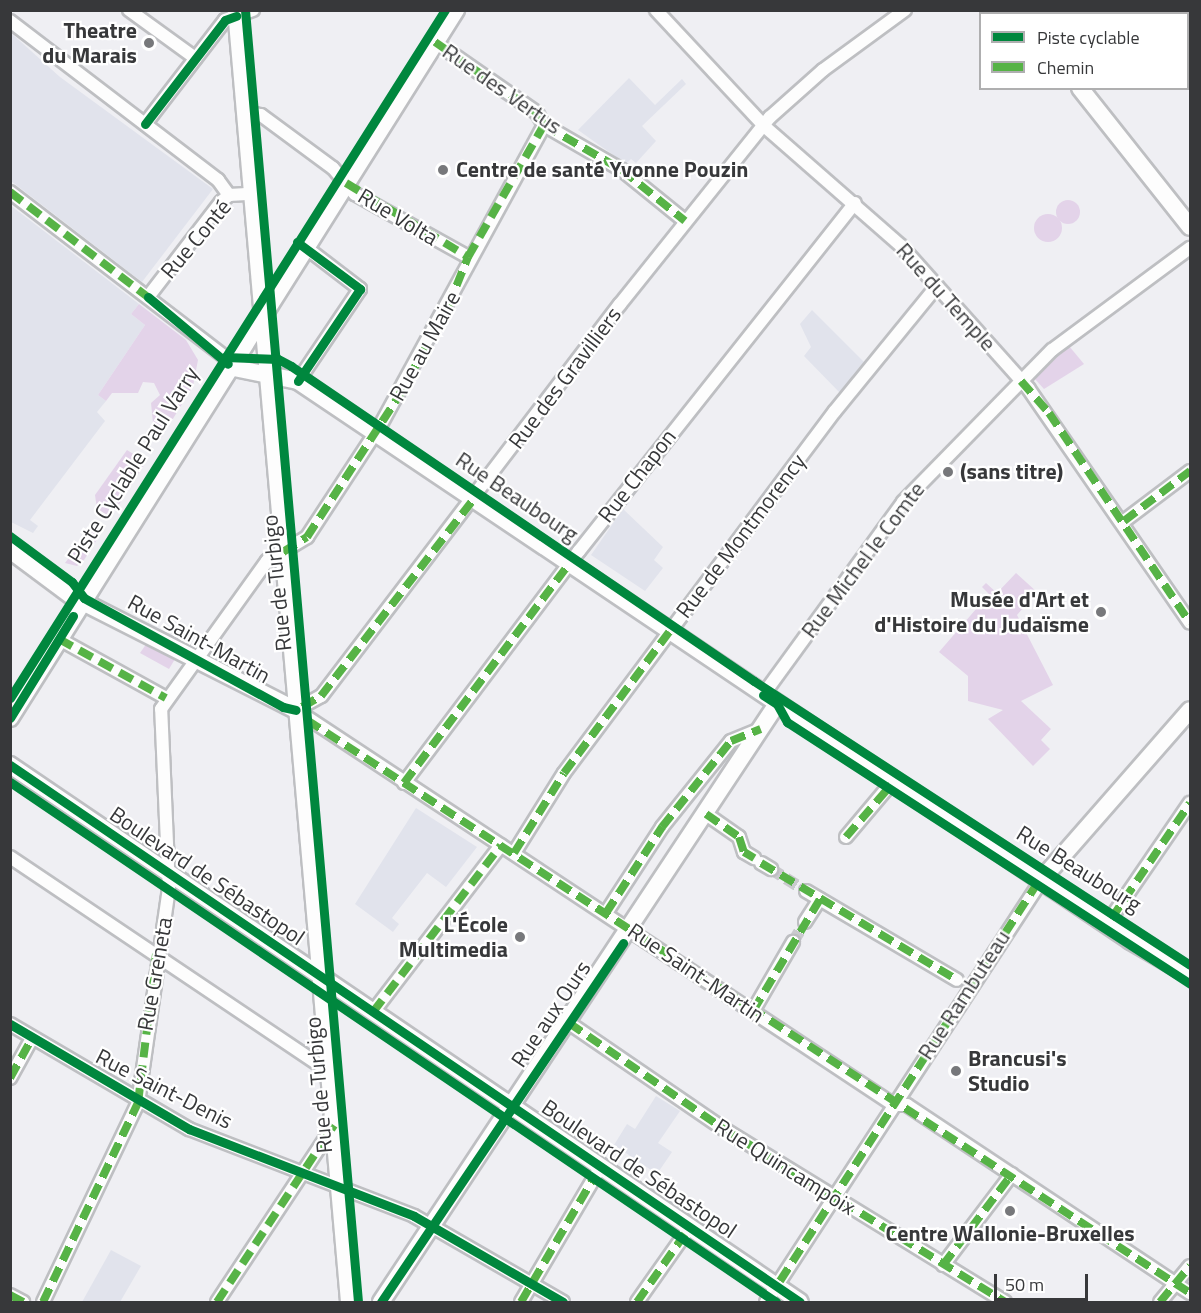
<!DOCTYPE html>
<html>
<head>
<meta charset="utf-8">
<style>
	body { margin:0 }
	#map { position:relative; width:1201px; height:1313px; overflow:hidden; background:#efeff3; font-family:"Titillium Web",sans-serif }
	div>[style] { position:absolute }
	.built>* { inset:0; background:#e1e3ec }
	.green>* { inset:0; background:#e3d3e9 }
	.round { border-radius:50% }
	.street-tunnel>* { height:12px; margin-top:-6px; transform-origin:0; background:repeating-linear-gradient(90deg,#cacace 0 12px,transparent 0 18px) }
	.roads { filter:drop-shadow(2px 0 #bebfc2) drop-shadow(-2px 0 #bebfc2) drop-shadow(0 2px #bebfc2) drop-shadow(0 -2px #bebfc2) }
	.street>* { height:12px; margin:-6px; padding:0 6px; transform-origin:6px; border-radius:6px; background:#fdfdfd }
	.secondary>* { height:16px; margin:-8px; padding:0 8px; transform-origin:8px; border-radius:8px; background:#fdfdfd }
	.quiet>* { height:8px; margin-top:-4px; transform-origin:0; background:repeating-linear-gradient(90deg,#56b346 0 15px,transparent 0 23px) }
	.cycleway>* { height:9px; margin:-4.5px; padding:0 4.5px; transform-origin:4.5px; border-radius:4.5px; background:#00873e }
	.dots>* { width:16px; height:16px; translate:-50% -50%; box-sizing:border-box; border:3px solid #fff; border-radius:50% }
	span { translate:-50% -50%; white-space:nowrap; text-align:center; line-height:1.15; -webkit-text-stroke:4.5px #fff; paint-order:stroke }
	.poi-label { font-size:22px; color:#37383a; font-weight:700 }
	.right { translate:-100% -50%; text-align:right }
	.left { translate:0 -50%; text-align:left }
	.street-label { font-size:22px; color:#37383a }
	.frame { position:absolute; inset:0; border:12px solid #37383a; pointer-events:none }
	.legend { position:absolute; left:979px; top:12px; width:210px; height:78px; box-sizing:border-box; background:#fff; border:2px solid #afafb0; margin:0; padding:8px 10px; list-style:none; font-size:18px; color:#37383a }
	.legend li { display:flex; align-items:center; gap:12px; height:30px }
	.legend b { width:30px; border:2px solid #afafb0 }
	.scale { position:absolute; left:994px; top:1274px; width:94px; height:27px; box-sizing:border-box; border:3px solid #37383a; border-top:0; padding-left:8px; font-size:18px; line-height:21px; white-space:nowrap; color:#37383a; -webkit-text-stroke:4px #fff; paint-order:stroke }
</style>
</head>
<body>
<div id="map">
	<div class="built">
		<div style="clip-path:polygon(11px 33px,60px 77px,213px 189px,142px 282px,11px 181px)"></div>
		<div style="clip-path:polygon(629px 78px,655px 105px,682px 79px,686px 84px,642px 126px,656px 141px,636px 163px,631px 159px,626px 164px,578px 130px)"></div>
		<div style="clip-path:polygon(10px 205px,139px 304px,131px 314px,145px 325px,98px 395px,106px 401px,97px 412px,105px 421px,30px 520px,38px 526px,33px 533px,11px 522px)"></div>
		<div style="clip-path:polygon(812px 310px,864px 362px,840px 393px,804px 356px,811px 347px,800px 324px)"></div>
		<div style="clip-path:polygon(623px 509px,663px 547px,654px 560px,663px 568px,645px 591px,591px 555px)"></div>
		<div style="clip-path:polygon(416px 808px,477px 847px,446px 887px,427px 873px,392px 918px,399px 924px,393px 932px,355px 904px)"></div>
		<div style="clip-path:polygon(656px 1096px,680px 1111px,658px 1143px,672px 1152px,657px 1174px,614px 1145px,627px 1124px,635px 1129px)"></div>
		<div style="clip-path:polygon(111px 1250px,141px 1266px,120px 1302px,82px 1302px)"></div>
	</div>
	<div class="green">
		<div class="round" style="left:1056px;top:200px;width:24px;height:24px"></div>
		<div class="round" style="left:1034px;top:214px;width:28px;height:28px"></div>
		<div style="clip-path:polygon(139px 304px,186px 340px,198px 360px,193px 386px,160px 440px,153px 423px,151px 403px,160px 395px,154px 383px,143px 382px,138px 393px,112px 393px,106px 401px,98px 395px,145px 325px,131px 314px)"></div>
		<div style="clip-path:polygon(1069px 346px,1084px 364px,1044px 389px,1034px 378px)"></div>
		<div style="clip-path:polygon(127px 450px,146px 462px,111px 517px,97px 509px,95px 495px)"></div>
		<div style="clip-path:polygon(94px 524px,103px 530px,84px 560px,77px 566px,65px 563px)"></div>
		<div style="clip-path:polygon(1016px 573px,1037px 592px,1017px 615px,1053px 685px,1021px 701px,1051px 729px,1041px 740px,1050px 749px,1033px 766px,988px 719px,1003px 710px,968px 701px,968px 676px,939px 652px,989px 594px,982px 587px,986px 583px,997px 593px)"></div>
		<div style="clip-path:polygon(147px 643px,175px 659px,169px 669px,140px 653px)"></div>
	</div>
	<div class="street-tunnel">
		<div style="left:771px;top:869px;width:41px;rotate:32.2deg"></div>
		<div style="left:793px;top:942px;width:23px;rotate:-59deg"></div>
	</div>
	<div class="roads">
		<div class="street">
			<div style="left:129px;top:10px;width:82px;rotate:36deg"></div>
			<div style="left:656px;top:10px;width:158px;rotate:47deg"></div>
			<div style="left:764px;top:126px;width:182px;rotate:41.2deg"></div>
			<div style="left:901px;top:246px;width:191px;rotate:48.2deg"></div>
			<div style="left:1028px;top:388px;width:285px;rotate:55.4deg"></div>
			<div style="left:905px;top:10px;width:102px;rotate:143.8deg"></div>
			<div style="left:823px;top:70px;width:71px;rotate:138.4deg"></div>
			<div style="left:770px;top:117px;width:240px;rotate:128.7deg"></div>
			<div style="left:620px;top:304px;width:493px;rotate:127.3deg"></div>
			<div style="left:321px;top:696px;width:29px;rotate:151deg"></div>
			<div style="left:296px;top:710px;width:717px;rotate:33.45deg"></div>
			<div style="left:894px;top:1105px;width:13px"></div>
			<div style="left:907px;top:1105px;width:340px;rotate:33.6deg"></div>
			<div style="left:10px;top:21px;width:262px;rotate:37.4deg"></div>
			<div style="left:218px;top:180px;width:19px;rotate:54deg"></div>
			<div style="left:435px;top:42px;width:124px;rotate:34.8deg"></div>
			<div style="left:537px;top:113px;width:14px;rotate:60deg"></div>
			<div style="left:245px;top:112px;width:16px;rotate:11deg"></div>
			<div style="left:261px;top:115px;width:89px;rotate:36.4deg"></div>
			<div style="left:333px;top:168px;width:34px;rotate:50deg"></div>
			<div style="left:355px;top:194px;width:129px;rotate:29.1deg"></div>
			<div style="left:145px;top:124px;width:131px;rotate:-52.4deg"></div>
			<div style="left:225px;top:20px;width:30px;rotate:-20deg"></div>
			<div style="left:544px;top:125px;width:90px;rotate:30deg"></div>
			<div style="left:622px;top:170px;width:81px;rotate:39deg"></div>
			<div style="left:10px;top:192px;width:271px;rotate:37.5deg"></div>
			<div style="left:225px;top:357px;width:11px;rotate:68deg"></div>
			<div style="left:148px;top:297px;width:120px;rotate:-52.5deg"></div>
			<div style="left:221px;top:202px;width:11px;rotate:-41deg"></div>
			<div style="left:229px;top:195px;width:22px;rotate:-3deg"></div>
			<div style="left:298px;top:381px;width:111px;rotate:-56deg"></div>
			<div style="left:360px;top:289px;width:69px;rotate:-142.6deg"></div>
			<div style="left:1124px;top:521px;width:83px;rotate:-37.1deg"></div>
			<div style="left:59px;top:639px;width:122px;rotate:28.9deg"></div>
			<div style="left:763px;top:695px;width:238px;rotate:-54deg"></div>
			<div style="left:903px;top:502px;width:213px;rotate:-45.6deg"></div>
			<div style="left:1052px;top:350px;width:172px;rotate:-36.5deg"></div>
			<div style="left:404px;top:783px;width:291px;rotate:-53deg"></div>
			<div style="left:579px;top:551px;width:444px;rotate:-51.6deg"></div>
			<div style="left:706px;top:814px;width:40px;rotate:34.9deg"></div>
			<div style="left:739px;top:837px;width:16px;rotate:72deg"></div>
			<div style="left:744px;top:852px;width:12px;rotate:31deg"></div>
			<div style="left:846px;top:837px;width:75px;rotate:-49.9deg"></div>
			<div style="left:514px;top:853px;width:94px;rotate:-58deg"></div>
			<div style="left:564px;top:773px;width:452px;rotate:-53.2deg"></div>
			<div style="left:835px;top:411px;width:161px;rotate:-50.8deg"></div>
			<div style="left:10px;top:857px;width:384px;rotate:33.9deg"></div>
			<div style="left:761px;top:863px;width:12px;rotate:31deg"></div>
			<div style="left:806px;top:891px;width:175px;rotate:30.5deg"></div>
			<div style="left:606px;top:913px;width:103px;rotate:-56.9deg"></div>
			<div style="left:662px;top:827px;width:110px;rotate:-51.3deg"></div>
			<div style="left:731px;top:741px;width:31px;rotate:-22deg"></div>
			<div style="left:805px;top:922px;width:27px;rotate:-57deg"></div>
			<div style="left:1107px;top:924px;width:147px;rotate:-55.6deg"></div>
			<div style="left:753px;top:1011px;width:80px;rotate:-59.9deg"></div>
			<div style="left:373px;top:1012px;width:210px;rotate:-52.5deg"></div>
			<div style="left:569px;top:1023px;width:188px;rotate:34.4deg"></div>
			<div style="left:724px;top:1129px;width:330px;rotate:31.6deg"></div>
			<div style="left:10px;top:1024px;width:208px;rotate:30.4deg"></div>
			<div style="left:189px;top:1129px;width:241px;rotate:21.1deg"></div>
			<div style="left:414px;top:1216px;width:172px;rotate:30deg"></div>
			<div style="left:10px;top:1078px;width:43px;rotate:-61.1deg"></div>
			<div style="left:943px;top:1265px;width:114px;rotate:-52.8deg"></div>
			<div style="left:10px;top:1295px;width:15px;rotate:28deg"></div>
			<div style="left:43px;top:1302px;width:221px;rotate:-64.5deg"></div>
			<div style="left:138px;top:1103px;width:216px;rotate:-81.8deg"></div>
			<div style="left:169px;top:889px;width:180px;rotate:-92.5deg"></div>
			<div style="left:161px;top:709px;width:182px;rotate:-54.4deg"></div>
			<div style="left:267px;top:561px;width:47px;rotate:-31deg"></div>
			<div style="left:307px;top:537px;width:133px;rotate:-56.7deg"></div>
			<div style="left:380px;top:426px;width:343px;rotate:-61.4deg"></div>
			<div style="left:217px;top:1302px;width:212px;rotate:-56.5deg"></div>
			<div style="left:521px;top:1302px;width:158px;rotate:-59.5deg"></div>
			<div style="left:637px;top:1302px;width:92px;rotate:-54.8deg"></div>
			<div style="left:766px;top:1302px;width:506px;rotate:-56.84deg"></div>
			<div style="left:1160px;top:1302px;width:47px;rotate:-50.2deg"></div>
		</div>
		<div class="secondary">
			<div style="left:236px;top:10px;width:1297px;rotate:85deg"></div>
			<div style="left:1018px;top:10px;width:4px;rotate:63deg"></div>
			<div style="left:1080px;top:88px;width:177px;rotate:51.6deg"></div>
			<div style="left:229px;top:367px;width:70px;rotate:11.5deg"></div>
			<div style="left:298px;top:381px;width:1004px;rotate:33.91deg"></div>
			<div style="left:1131px;top:941px;width:68px;rotate:30deg"></div>
			<div style="left:10px;top:550px;width:79px;rotate:36.7deg"></div>
			<div style="left:73px;top:597px;width:250px;rotate:26.9deg"></div>
			<div style="left:10px;top:718px;width:837px;rotate:-57.79deg"></div>
			<div style="left:10px;top:765px;width:955px;rotate:34.21deg"></div>
			<div style="left:1043px;top:878px;width:223px;rotate:-48.8deg"></div>
			<div style="left:381px;top:1302px;width:717px;rotate:-56.49deg"></div>
		</div>
	</div>
	<div class="quiet">
		<div style="left:435px;top:42px;width:124px;rotate:34.8deg"></div>
		<div style="left:537px;top:113px;width:14px;rotate:60deg"></div>
		<div style="left:544px;top:125px;width:90px;rotate:30deg"></div>
		<div style="left:622px;top:170px;width:81px;rotate:39deg"></div>
		<div style="left:346px;top:183px;width:143px;rotate:31.2deg"></div>
		<div style="left:10px;top:192px;width:173px;rotate:37.3deg"></div>
		<div style="left:1021px;top:381px;width:43px;rotate:48.8deg"></div>
		<div style="left:1049px;top:413px;width:253px;rotate:56.1deg"></div>
		<div style="left:1124px;top:521px;width:83px;rotate:-37.1deg"></div>
		<div style="left:283px;top:552px;width:28px;rotate:-32deg"></div>
		<div style="left:307px;top:537px;width:165px;rotate:-56.9deg"></div>
		<div style="left:397px;top:399px;width:105px;rotate:-61deg"></div>
		<div style="left:448px;top:307px;width:54px;rotate:-68.2deg"></div>
		<div style="left:468px;top:257px;width:152px;rotate:-60.1deg"></div>
		<div style="left:59px;top:639px;width:122px;rotate:28.9deg"></div>
		<div style="left:302px;top:707px;width:22px;rotate:-30deg"></div>
		<div style="left:321px;top:696px;width:248px;rotate:-52.2deg"></div>
		<div style="left:307px;top:720px;width:1053px;rotate:32.98deg"></div>
		<div style="left:404px;top:783px;width:274px;rotate:-53deg"></div>
		<div style="left:706px;top:814px;width:40px;rotate:34.9deg"></div>
		<div style="left:739px;top:837px;width:16px;rotate:72deg"></div>
		<div style="left:744px;top:852px;width:12px;rotate:31deg"></div>
		<div style="left:846px;top:837px;width:69px;rotate:-49.1deg"></div>
		<div style="left:514px;top:853px;width:94px;rotate:-58deg"></div>
		<div style="left:564px;top:773px;width:176px;rotate:-53.3deg"></div>
		<div style="left:761px;top:863px;width:228px;rotate:30.8deg"></div>
		<div style="left:606px;top:913px;width:103px;rotate:-56.9deg"></div>
		<div style="left:662px;top:827px;width:110px;rotate:-51.3deg"></div>
		<div style="left:731px;top:741px;width:32px;rotate:-22deg"></div>
		<div style="left:1111px;top:919px;width:140px;rotate:-55.7deg"></div>
		<div style="left:753px;top:1011px;width:131px;rotate:-59.1deg"></div>
		<div style="left:373px;top:1012px;width:210px;rotate:-52.5deg"></div>
		<div style="left:569px;top:1023px;width:188px;rotate:34.4deg"></div>
		<div style="left:724px;top:1129px;width:330px;rotate:31.6deg"></div>
		<div style="left:10px;top:1078px;width:43px;rotate:-61.1deg"></div>
		<div style="left:943px;top:1265px;width:114px;rotate:-52.8deg"></div>
		<div style="left:780px;top:1281px;width:477px;rotate:-57.1deg"></div>
		<div style="left:10px;top:1295px;width:15px;rotate:28deg"></div>
		<div style="left:43px;top:1302px;width:221px;rotate:-64.5deg"></div>
		<div style="left:138px;top:1103px;width:150px;rotate:-83.1deg"></div>
		<div style="left:217px;top:1302px;width:212px;rotate:-56.5deg"></div>
		<div style="left:521px;top:1302px;width:146px;rotate:-59.6deg"></div>
		<div style="left:637px;top:1302px;width:83px;rotate:-54.8deg"></div>
		<div style="left:1160px;top:1302px;width:47px;rotate:-50.2deg"></div>
	</div>
	<div class="cycleway">
		<div style="left:245px;top:10px;width:1297px;rotate:85deg"></div>
		<div style="left:145px;top:124px;width:131px;rotate:-52.4deg"></div>
		<div style="left:225px;top:20px;width:12px;rotate:-20deg"></div>
		<div style="left:297px;top:242px;width:79px;rotate:36.7deg"></div>
		<div style="left:360px;top:289px;width:111px;rotate:124deg"></div>
		<div style="left:148px;top:297px;width:104px;rotate:39.9deg"></div>
		<div style="left:225px;top:357px;width:53px;rotate:2.2deg"></div>
		<div style="left:278px;top:359px;width:15px;rotate:28deg"></div>
		<div style="left:291px;top:366px;width:560px;rotate:34.23deg"></div>
		<div style="left:754px;top:681px;width:520px;rotate:33.08deg"></div>
		<div style="left:10px;top:536px;width:77px;rotate:36.6deg"></div>
		<div style="left:72px;top:582px;width:20px;rotate:53deg"></div>
		<div style="left:84px;top:598px;width:227px;rotate:28.7deg"></div>
		<div style="left:283px;top:707px;width:13px;rotate:13deg"></div>
		<div style="left:763px;top:695px;width:17px;rotate:33deg"></div>
		<div style="left:777px;top:704px;width:21px;rotate:61deg"></div>
		<div style="left:787px;top:722px;width:481px;rotate:33deg"></div>
		<div style="left:10px;top:698px;width:814px;rotate:-57.7deg"></div>
		<div style="left:10px;top:718px;width:120px;rotate:-58.3deg"></div>
		<div style="left:10px;top:765px;width:955px;rotate:34.21deg"></div>
		<div style="left:10px;top:782px;width:926px;rotate:34.17deg"></div>
		<div style="left:10px;top:1024px;width:208px;rotate:30.4deg"></div>
		<div style="left:189px;top:1129px;width:241px;rotate:21.1deg"></div>
		<div style="left:414px;top:1216px;width:172px;rotate:30deg"></div>
		<div style="left:381px;top:1302px;width:433px;rotate:-56deg"></div>
	</div>
	<div class="dots">
		<div style="left:149px;top:43px;background:#77787b"></div>
		<div style="left:443px;top:170px;background:#77787b"></div>
		<div style="left:948px;top:472px;background:#77787b"></div>
		<div style="left:1101px;top:612px;background:#77787b"></div>
		<div style="left:520px;top:937px;background:#77787b"></div>
		<div style="left:956px;top:1071px;background:#77787b"></div>
		<div style="left:1010px;top:1211px;background:#77787b"></div>
	</div>
	<div class="poi-label">
		<span class="right" style="left:137px;top:43px">Theatre<br>du Marais</span>
		<span class="left" style="left:456px;top:170px">Centre de santé Yvonne Pouzin</span>
		<span class="left" style="left:960px;top:472px">(sans titre)</span>
		<span class="right" style="left:1089px;top:612px">Musée d'Art et<br>d'Histoire du Judaïsme</span>
		<span class="right" style="left:508px;top:937px">L'École<br>Multimedia</span>
		<span class="left" style="left:968px;top:1071px">Brancusi's<br>Studio</span>
		<span style="left:1010px;top:1234px">Centre Wallonie-Bruxelles</span>
	</div>
	<div class="street-label">
		<span style="left:502px;top:89px;rotate:35deg">Rue des Vertus</span>
		<span style="left:398px;top:217px;rotate:31deg">Rue Volta</span>
		<span style="left:196px;top:239px;rotate:-50deg">Rue Conté</span>
		<span style="left:946px;top:297px;rotate:48deg">Rue du Temple</span>
		<span style="left:425px;top:346px;rotate:-61deg">Rue au Maire</span>
		<span style="left:565px;top:378px;rotate:-53deg">Rue des Gravilliers</span>
		<span style="left:133px;top:465px;rotate:-58deg">Piste Cyclable Paul Varry</span>
		<span style="left:637px;top:476px;rotate:-52deg">Rue Chapon</span>
		<span style="left:517px;top:497px;rotate:34deg">Rue Beaubourg</span>
		<span style="left:741px;top:536px;rotate:-53deg">Rue de Montmorency</span>
		<span style="left:863px;top:560px;rotate:-53deg">Rue Michel le Comte</span>
		<span style="left:277px;top:583px;rotate:-96deg">Rue de Turbigo</span>
		<span style="left:199px;top:639px;rotate:29deg">Rue Saint-Martin</span>
		<span style="left:1079px;top:869px;rotate:32deg">Rue Beaubourg</span>
		<span style="left:207px;top:876px;rotate:34deg">Boulevard de Sébastopol</span>
		<span style="left:696px;top:973px;rotate:34deg">Rue Saint-Martin</span>
		<span style="left:155px;top:974px;rotate:-80deg">Rue Greneta</span>
		<span style="left:964px;top:995px;rotate:-57deg">Rue Rambuteau</span>
		<span style="left:551px;top:1014px;rotate:-56deg">Rue aux Ours</span>
		<span style="left:319px;top:1085px;rotate:-95deg">Rue de Turbigo</span>
		<span style="left:164px;top:1089px;rotate:27deg">Rue Saint-Denis</span>
		<span style="left:785px;top:1167px;rotate:32deg">Rue Quincampoix</span>
		<span style="left:639px;top:1169px;rotate:34deg">Boulevard de Sébastopol</span>
	</div>
	<div class="frame"></div>
	<ul class="legend">
	<li><b style="height:8px;background:#00873e"></b>Piste cyclable</li>
	<li><b style="height:8px;background:#56b346"></b>Chemin</li>
	</ul>
	<div class="scale">50 m</div>
</div>
</body>
</html>
